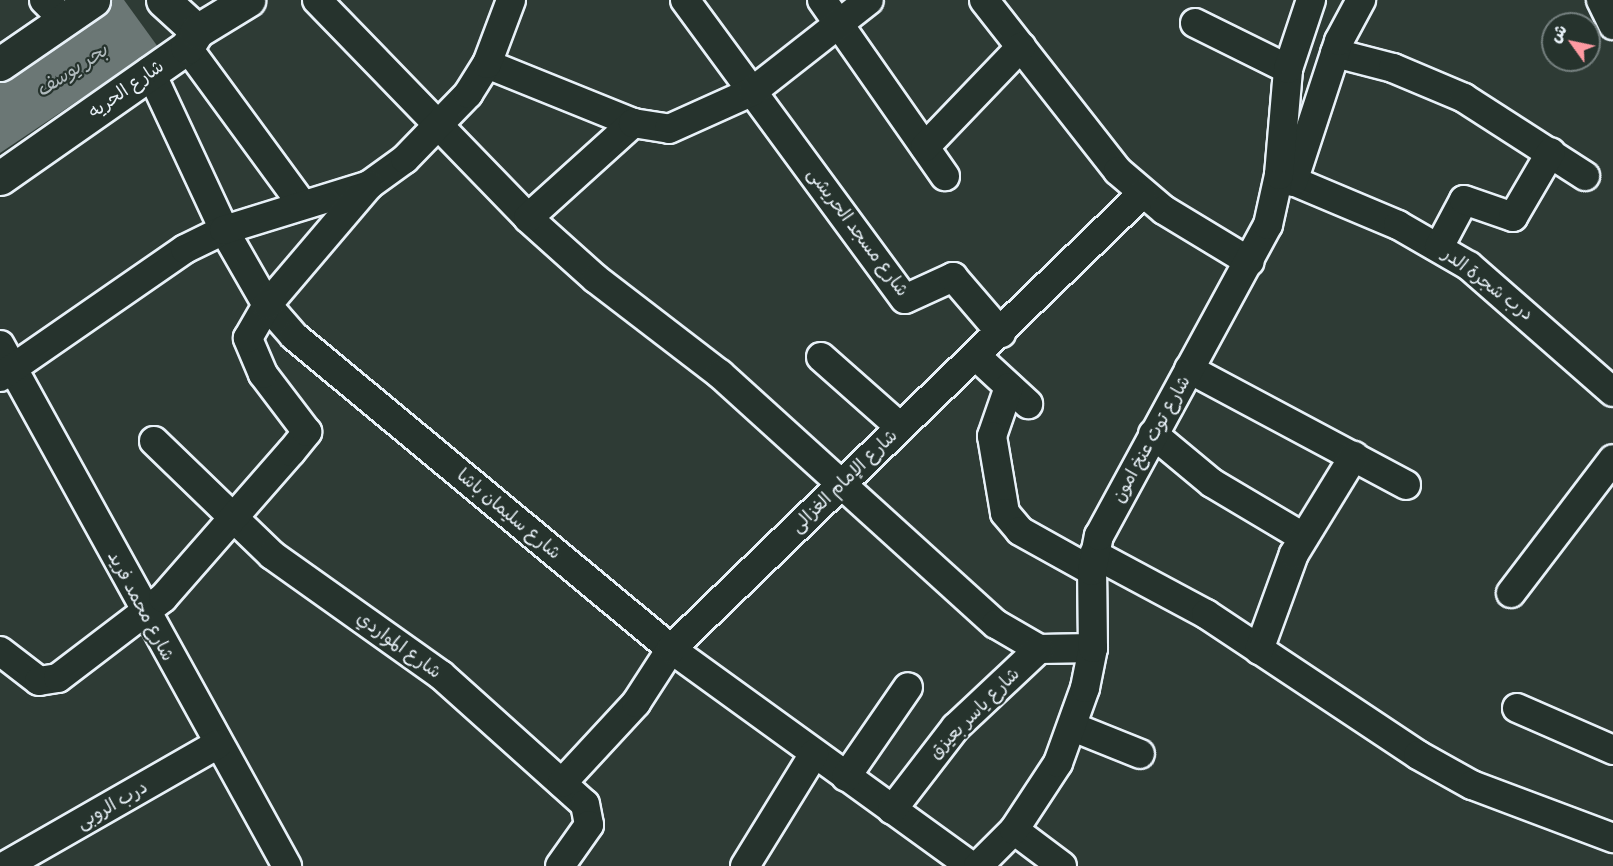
<!DOCTYPE html>
<html>
<head>
<meta charset="utf-8">
<style>
	body { margin:0 }
	#map { position:relative; width:1613px; height:866px; overflow:hidden; background:#2e3b35; font-family:Delius,"Playpen Sans Arabic",sans-serif }
	div>[style] { position:absolute }
	.water>* { inset:0; background:#6b7775 }
	.roads { filter:drop-shadow(2px 0 #e8f1f8) drop-shadow(-2px 0 #e8f1f8) drop-shadow(0 2px #e8f1f8) drop-shadow(0 -2px #e8f1f8) }
	.street>* { height:28px; margin:-14px; padding:0 14px; transform-origin:14px; border-radius:14px; background:#26332d }
	.secondary>* { height:33px; margin:-16.5px; padding:0 16.5px; transform-origin:16.5px; border-radius:16.5px; background:#26332d }
	span { translate:-50% -50%; white-space:nowrap; text-align:center; line-height:1.15; -webkit-text-stroke:4.5px #26332d; paint-order:stroke }
	.street-label { font-size:18px; color:#e8f1f8 }
	.water-label { font-size:20px; color:#b0babd; font-style:italic }
	.north { position:absolute; left:1541px; top:12px; width:60px; height:60px; box-sizing:border-box; background:#26332d; border:2px solid #747f7e; border-radius:50%; rotate:303deg; font-size:16px; font-weight:700; line-height:24px; text-align:center; color:#e8f1f8 }
	.north::after { content:''; display:block; margin:auto; width:21px; height:27px; background:#ff9aa2; clip-path:polygon(50% 0,100% 100%,50% 72%,0 100%) }
</style>
</head>
<body>
<div id="map">
	<div class="water">
		<div style="clip-path:polygon(110px 0,124px 0,158px 47px,0 153px,0 78px)"></div>
	</div>
	<div class="roads">
		<div class="street">
			<div style="left:44px;top:0;width:25px;rotate:45deg"></div>
			<div style="left:317px;top:0;width:303px;rotate:45.9deg"></div>
			<div style="left:528px;top:218px;width:91px;rotate:41.9deg"></div>
			<div style="left:596px;top:279px;width:156px;rotate:37.5deg"></div>
			<div style="left:720px;top:374px;width:372px;rotate:42.2deg"></div>
			<div style="left:996px;top:624px;width:50px;rotate:30.2deg"></div>
			<div style="left:1039px;top:649px;width:54px;rotate:-1.1deg"></div>
			<div style="left:685px;top:0;width:371px;rotate:53.7deg"></div>
			<div style="left:905px;top:299px;width:53px;rotate:-24.6deg"></div>
			<div style="left:953px;top:277px;width:74px;rotate:49.4deg"></div>
			<div style="left:822px;top:0;width:215px;rotate:55.1deg"></div>
			<div style="left:984px;top:0;width:217px;rotate:51.9deg"></div>
			<div style="left:1118px;top:171px;width:60px;rotate:40.3deg"></div>
			<div style="left:1164px;top:210px;width:100px;rotate:31.2deg"></div>
			<div style="left:1601px;top:0;width:28px;rotate:64deg"></div>
			<div style="left:1195px;top:23px;width:104px;rotate:26.3deg"></div>
			<div style="left:187px;top:47px;width:195px;rotate:53.8deg"></div>
			<div style="left:1335px;top:53px;width:60px;rotate:14.5deg"></div>
			<div style="left:1393px;top:68px;width:77px;rotate:22.9deg"></div>
			<div style="left:1464px;top:98px;width:144px;rotate:32.8deg"></div>
			<div style="left:487px;top:64px;width:157px;rotate:22deg"></div>
			<div style="left:150px;top:71px;width:175px;rotate:65deg"></div>
			<div style="left:224px;top:230px;width:86px;rotate:60.2deg"></div>
			<div style="left:267px;top:305px;width:41px;rotate:48.9deg"></div>
			<div style="left:294px;top:336px;width:490px;rotate:39.7deg"></div>
			<div style="left:671px;top:649px;width:370px;rotate:35.9deg"></div>
			<div style="left:925px;top:147px;width:139px;rotate:-46.2deg"></div>
			<div style="left:1279px;top:175px;width:129px;rotate:22.8deg"></div>
			<div style="left:1398px;top:225px;width:82px;rotate:30deg"></div>
			<div style="left:1469px;top:266px;width:191px;rotate:41.2deg"></div>
			<div style="left:1293px;top:182px;width:148px;rotate:-71.9deg"></div>
			<div style="left:1339px;top:41px;width:47px;rotate:-61.8deg"></div>
			<div style="left:528px;top:218px;width:142px;rotate:-42.1deg"></div>
			<div style="left:633px;top:123px;width:36px;rotate:9deg"></div>
			<div style="left:669px;top:129px;width:92px;rotate:-24.3deg"></div>
			<div style="left:753px;top:91px;width:147px;rotate:-38.1deg"></div>
			<div style="left:1439px;top:247px;width:53px;rotate:-62deg"></div>
			<div style="left:1464px;top:200px;width:52px;rotate:19.1deg"></div>
			<div style="left:1513px;top:217px;width:75px;rotate:-59.7deg"></div>
			<div style="left:0;top:345px;width:595px;rotate:61.15deg"></div>
			<div style="left:976px;top:356px;width:71px;rotate:42.7deg"></div>
			<div style="left:821px;top:357px;width:106px;rotate:41.5deg"></div>
			<div style="left:1189px;top:369px;width:246px;rotate:28.1deg"></div>
			<div style="left:0;top:377px;width:225px;rotate:-34.7deg"></div>
			<div style="left:185px;top:249px;width:43px;rotate:-26deg"></div>
			<div style="left:224px;top:230px;width:152px;rotate:-17.2deg"></div>
			<div style="left:369px;top:185px;width:44px;rotate:-35.8deg"></div>
			<div style="left:405px;top:159px;width:91px;rotate:-45.9deg"></div>
			<div style="left:468px;top:94px;width:36px;rotate:-58deg"></div>
			<div style="left:487px;top:64px;width:68px;rotate:-69.4deg"></div>
			<div style="left:1009px;top:387px;width:52px;rotate:109.1deg"></div>
			<div style="left:992px;top:436px;width:78px;rotate:80.4deg"></div>
			<div style="left:1005px;top:513px;width:23px;rotate:50deg"></div>
			<div style="left:1020px;top:531px;width:82px;rotate:29.1deg"></div>
			<div style="left:1153px;top:434px;width:77px;rotate:39.7deg"></div>
			<div style="left:1212px;top:483px;width:106px;rotate:30.7deg"></div>
			<div style="left:154px;top:441px;width:164px;rotate:44deg"></div>
			<div style="left:272px;top:555px;width:207px;rotate:35.4deg"></div>
			<div style="left:441px;top:675px;width:193px;rotate:41.9deg"></div>
			<div style="left:585px;top:804px;width:21px;rotate:79deg"></div>
			<div style="left:589px;top:825px;width:50px;rotate:125.3deg"></div>
			<div style="left:1094px;top:554px;width:127px;rotate:28.2deg"></div>
			<div style="left:1206px;top:614px;width:255px;rotate:33.6deg"></div>
			<div style="left:1418px;top:755px;width:62px;rotate:29.1deg"></div>
			<div style="left:1472px;top:785px;width:151px;rotate:20.6deg"></div>
			<div style="left:1511px;top:593px;width:168px;rotate:-52.7deg"></div>
			<div style="left:1259px;top:650px;width:102px;rotate:-70deg"></div>
			<div style="left:1294px;top:554px;width:115px;rotate:-58.5deg"></div>
			<div style="left:0;top:651px;width:49px;rotate:37.6deg"></div>
			<div style="left:39px;top:681px;width:19px;rotate:-9deg"></div>
			<div style="left:58px;top:678px;width:132px;rotate:-37.3deg"></div>
			<div style="left:163px;top:598px;width:194px;rotate:-48.8deg"></div>
			<div style="left:291px;top:452px;width:26px;rotate:-51deg"></div>
			<div style="left:307px;top:432px;width:73px;rotate:-127.2deg"></div>
			<div style="left:263px;top:374px;width:39px;rotate:-113deg"></div>
			<div style="left:248px;top:338px;width:38px;rotate:-60deg"></div>
			<div style="left:267px;top:305px;width:157px;rotate:-49.6deg"></div>
			<div style="left:1517px;top:708px;width:105px;rotate:23.6deg"></div>
			<div style="left:1073px;top:727px;width:72px;rotate:21.9deg"></div>
			<div style="left:846px;top:777px;width:109px;rotate:-55.4deg"></div>
			<div style="left:562px;top:783px;width:109px;rotate:-47.2deg"></div>
			<div style="left:636px;top:703px;width:64px;rotate:-57.1deg"></div>
			<div style="left:671px;top:649px;width:655px;rotate:-44.01deg"></div>
			<div style="left:892px;top:810px;width:105px;rotate:-52.4deg"></div>
			<div style="left:956px;top:727px;width:114px;rotate:-43.2deg"></div>
			<div style="left:1014px;top:830px;width:60px;rotate:36.9deg"></div>
			<div style="left:5px;top:866px;width:245px;rotate:-29.8deg"></div>
			<div style="left:745px;top:866px;width:132px;rotate:-58.4deg"></div>
			<div style="left:978px;top:866px;width:51px;rotate:-45deg"></div>
			<div style="left:1014px;top:830px;width:80px;rotate:-56.7deg"></div>
			<div style="left:1058px;top:763px;width:80px;rotate:-70.2deg"></div>
			<div style="left:1085px;top:688px;width:41px;rotate:-78.7deg"></div>
			<div style="left:1093px;top:648px;width:77px;rotate:-90.7deg"></div>
			<div style="left:1092px;top:571px;width:36px;rotate:-79deg"></div>
			<div style="left:1099px;top:536px;width:354px;rotate:-61.5deg"></div>
			<div style="left:1268px;top:225px;width:51px;rotate:-77.6deg"></div>
			<div style="left:1279px;top:175px;width:106px;rotate:-85.1deg"></div>
			<div style="left:1288px;top:69px;width:73px;rotate:-71.6deg"></div>
		</div>
		<div class="secondary">
			<div style="left:163px;top:0;width:46px;rotate:42.4deg"></div>
			<div style="left:0;top:64px;width:113px;rotate:-34.5deg"></div>
			<div style="left:0;top:178px;width:228px;rotate:-35deg"></div>
			<div style="left:187px;top:47px;width:19px;rotate:-58deg"></div>
			<div style="left:197px;top:31px;width:60px;rotate:-31.3deg"></div>
		</div>
	</div>
	<div class="street-label">
		<span style="left:126px;top:89px;rotate:-35deg">شارع الحريه</span>
		<span style="left:858px;top:232px;rotate:53deg">شارع مسجد الحريشى</span>
		<span style="left:1488px;top:284px;rotate:37deg">درب شجرة الدر</span>
		<span style="left:1151px;top:439px;rotate:-61deg">شارع توت عنخ امون</span>
		<span style="left:844px;top:481px;rotate:-44deg">شارع الإمام الغزالى</span>
		<span style="left:509px;top:514px;rotate:40deg">شارع سليمان باشا</span>
		<span style="left:141px;top:606px;rotate:62deg">شارع محمد فريد</span>
		<span style="left:399px;top:645px;rotate:36deg">شارع المواردي</span>
		<span style="left:974px;top:713px;rotate:-45deg">شارع ياسر بعيزق</span>
		<span style="left:112px;top:805px;rotate:-30deg">درب الروبى</span>
	</div>
	<div class="water-label">
		<span style="left:71px;top:69px;rotate:-33deg">بحر يوسف</span>
	</div>
	<div class="north">ش</div>
</div>
</body>
</html>
